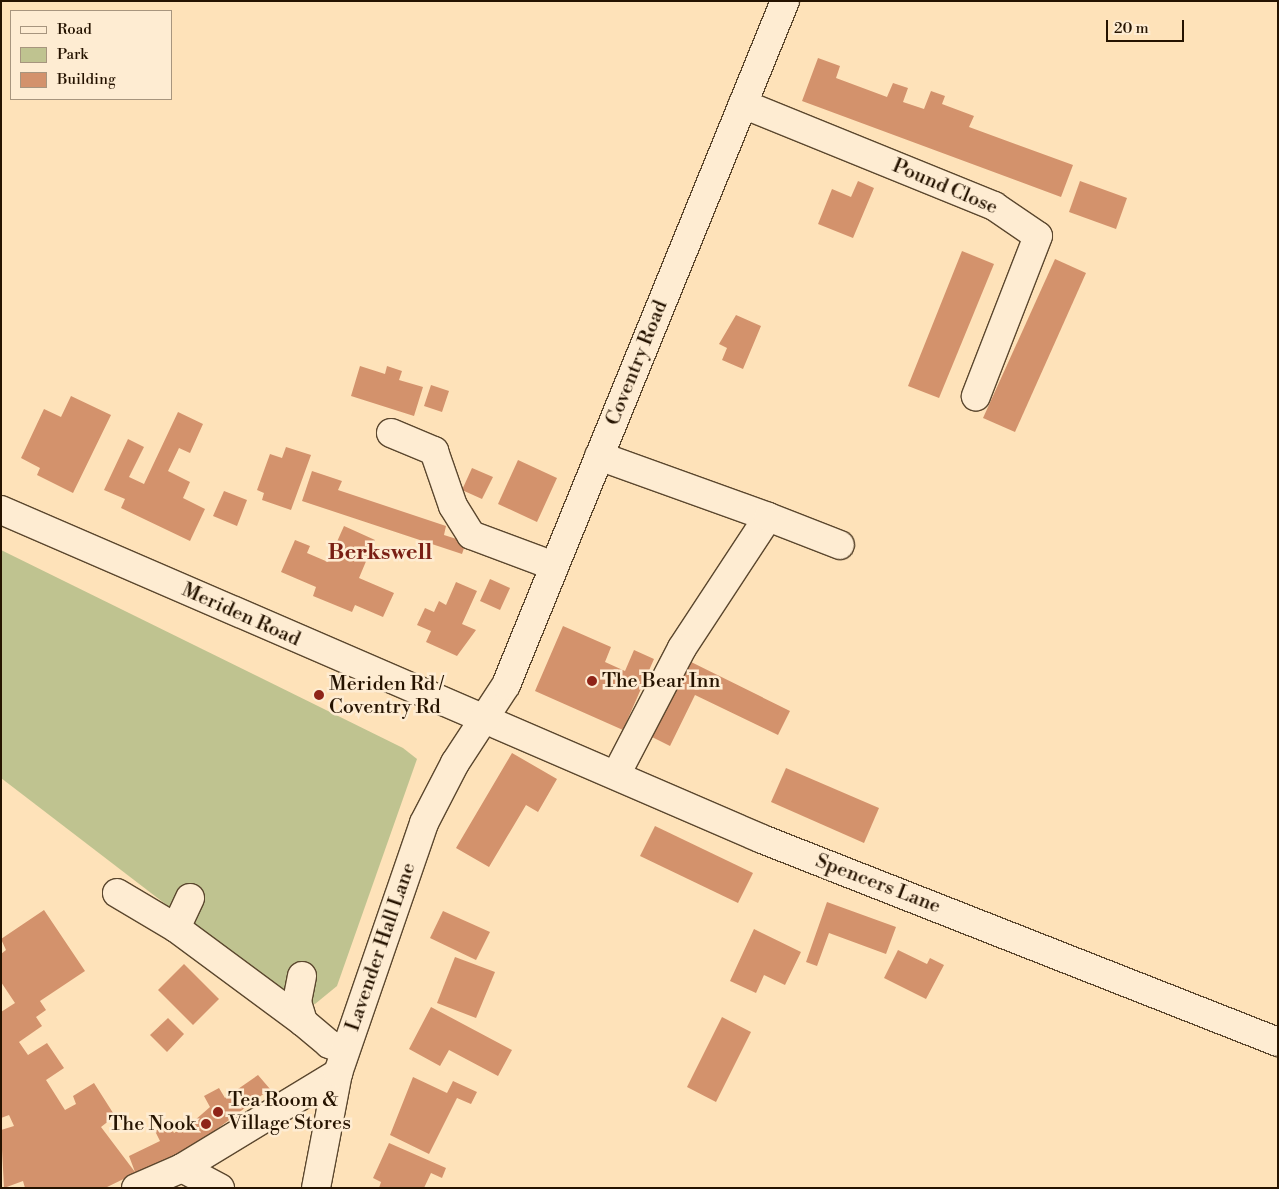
<!DOCTYPE html>
<html>
<head>
<meta charset="utf-8">
<style>
	body { margin:0 }
	#map { position:relative; width:1279px; height:1189px; overflow:hidden; background:#fee2b9; font-family:"Libre Bodoni",serif }
	div>[style] { position:absolute }
	.green>* { inset:0; background:#bfc390 }
	.building>* { inset:0; background:#d3926c }
	.roads { filter:drop-shadow(1px 0 #5b472e) drop-shadow(-1px 0 #5b472e) drop-shadow(0 1px #5b472e) drop-shadow(0 -1px #5b472e) }
	.minor>* { height:28px; margin:-14px; padding:0 14px; transform-origin:14px; border-radius:14px; background:#feecd2 }
	.dots>* { width:14px; height:14px; translate:-50% -50%; box-sizing:border-box; border:2px solid #feecd2; border-radius:50% }
	span { translate:-50% -50%; white-space:nowrap; text-align:center; line-height:1.15; -webkit-text-stroke:5px #feecd2; paint-order:stroke }
	.street-label { font-size:20px; color:#251300 }
	.poi-label { font-size:20px; color:#251300 }
	.left { translate:0 -50%; text-align:left }
	.right { translate:-100% -50%; text-align:right }
	.quarter-label { font-size:22px; color:#7a1f14; font-weight:700 }
	.frame { position:absolute; inset:0; border:2px solid #251300; pointer-events:none }
	.legend { position:absolute; left:10px; top:10px; width:162px; height:90px; box-sizing:border-box; background:#feecd2; border:1px solid #a7957e; margin:0; padding:6px 9px; list-style:none; font-size:15px; color:#251300 }
	.legend li { display:flex; align-items:center; gap:10px; height:25px }
	.legend b { width:25px; border:1px solid #a7957e }
	.scale { position:absolute; left:1106px; top:20px; width:78px; height:22px; box-sizing:border-box; border:2px solid #251300; border-top:0; padding-left:6px; font-size:15px; line-height:18px; white-space:nowrap; color:#251300; -webkit-text-stroke:4px #feecd2; paint-order:stroke }
</style>
</head>
<body>
<div id="map">
	<div class="green">
		<div style="clip-path:polygon(1px 550px,403px 748px,417px 759px,337px 986px,315px 1004px,284px 995px,1px 778px)"></div>
	</div>
	<div class="building">
		<div style="clip-path:polygon(818px 58px,840px 66px,836px 78px,887px 97px,893px 83px,908px 88px,903px 102px,924px 109px,931px 91px,945px 96px,942px 104px,974px 116px,969px 127px,1073px 165px,1061px 197px,802px 101px)"></div>
		<div style="clip-path:polygon(858px 181px,874px 188px,853px 238px,818px 224px,832px 189px,851px 197px)"></div>
		<div style="clip-path:polygon(1080px 181px,1127px 198px,1116px 229px,1069px 212px)"></div>
		<div style="clip-path:polygon(962px 251px,994px 264px,939px 398px,908px 386px)"></div>
		<div style="clip-path:polygon(1055px 259px,1086px 273px,1015px 432px,983px 418px)"></div>
		<div style="clip-path:polygon(736px 315px,761px 326px,743px 369px,722px 360px,727px 348px,719px 344px)"></div>
		<div style="clip-path:polygon(360px 366px,385px 374px,387px 366px,402px 371px,399px 380px,423px 387px,414px 416px,351px 396px)"></div>
		<div style="clip-path:polygon(431px 385px,449px 391px,442px 412px,424px 406px)"></div>
		<div style="clip-path:polygon(71px 396px,111px 415px,73px 493px,37px 475px,40px 468px,21px 458px,44px 409px,61px 417px)"></div>
		<div style="clip-path:polygon(178px 412px,203px 424px,190px 453px,179px 448px,168px 471px,190px 482px,183px 498px,205px 509px,190px 541px,121px 508px,125px 499px,104px 490px,128px 439px,144px 447px,129px 477px,144px 484px)"></div>
		<div style="clip-path:polygon(286px 447px,311px 455px,291px 510px,262px 500px,264px 493px,257px 490px,270px 454px,282px 458px)"></div>
		<div style="clip-path:polygon(518px 460px,557px 478px,537px 522px,498px 504px)"></div>
		<div style="clip-path:polygon(472px 468px,493px 477px,482px 499px,462px 490px)"></div>
		<div style="clip-path:polygon(312px 471px,342px 481px,338px 490px,446px 526px,444px 535px,466px 542px,462px 554px,302px 501px)"></div>
		<div style="clip-path:polygon(224px 491px,247px 500px,237px 526px,213px 516px)"></div>
		<div style="clip-path:polygon(344px 526px,375px 540px,359px 578px,394px 593px,383px 617px,355px 605px,352px 612px,313px 596px,316px 587px,281px 572px,295px 540px,310px 546px,307px 553px,328px 562px)"></div>
		<div style="clip-path:polygon(490px 579px,510px 588px,500px 610px,480px 601px)"></div>
		<div style="clip-path:polygon(456px 582px,477px 591px,462px 624px,476px 630px,457px 656px,426px 642px,431px 631px,417px 625px,425px 608px,434px 612px,439px 601px,446px 605px)"></div>
		<div style="clip-path:polygon(563px 626px,611px 647px,605px 662px,625px 671px,634px 650px,654px 659px,623px 730px,535px 691px)"></div>
		<div style="clip-path:polygon(683px 658px,790px 711px,778px 735px,695px 695px,670px 746px,646px 734px)"></div>
		<div style="clip-path:polygon(512px 753px,557px 779px,538px 812px,526px 805px,489px 867px,456px 848px)"></div>
		<div style="clip-path:polygon(786px 768px,879px 808px,864px 843px,771px 802px)"></div>
		<div style="clip-path:polygon(655px 826px,753px 873px,738px 903px,640px 856px)"></div>
		<div style="clip-path:polygon(827px 902px,896px 927px,886px 954px,829px 933px,817px 966px,806px 962px)"></div>
		<div style="clip-path:polygon(44px 910px,85px 971px,40px 1001px,46px 1010px,36px 1017px,42px 1026px,19px 1042px,28px 1055px,47px 1043px,64px 1068px,46px 1080px,65px 1110px,76px 1104px,73px 1096px,94px 1083px,115px 1116px,101px 1127px,135px 1172px,129px 1156px,160px 1141px,155px 1131px,169px 1124px,174px 1133px,194px 1121px,210px 1107px,204px 1096px,219px 1088px,225px 1098px,258px 1075px,270px 1089px,204px 1139px,137px 1176px,136px 1173px,105px 1188px,25px 1188px,23px 1181px,4px 1188px,1px 1130px,14px 1126px,9px 1115px,1px 1118px,1px 1012px,15px 1003px,1px 982px,1px 954px,6px 950px,1px 939px)"></div>
		<div style="clip-path:polygon(443px 911px,490px 932px,476px 960px,430px 938px)"></div>
		<div style="clip-path:polygon(754px 929px,801px 952px,785px 985px,764px 975px,756px 993px,730px 981px)"></div>
		<div style="clip-path:polygon(898px 950px,927px 964px,930px 958px,944px 965px,926px 999px,884px 978px)"></div>
		<div style="clip-path:polygon(455px 957px,495px 972px,476px 1018px,437px 1003px)"></div>
		<div style="clip-path:polygon(184px 964px,219px 999px,193px 1025px,158px 990px)"></div>
		<div style="clip-path:polygon(431px 1007px,512px 1050px,498px 1076px,449px 1050px,440px 1066px,409px 1049px)"></div>
		<div style="clip-path:polygon(722px 1017px,751px 1032px,716px 1102px,687px 1087px)"></div>
		<div style="clip-path:polygon(168px 1018px,184px 1034px,167px 1052px,150px 1035px)"></div>
		<div style="clip-path:polygon(413px 1077px,447px 1093px,453px 1081px,477px 1092px,471px 1104px,457px 1098px,429px 1154px,390px 1135px)"></div>
		<div style="clip-path:polygon(389px 1143px,446px 1168px,442px 1178px,431px 1173px,424px 1188px,379px 1188px,381px 1182px,373px 1178px)"></div>
	</div>
	<div class="roads">
		<div class="minor">
			<div style="left:743px;top:104px;width:271px;rotate:22.1deg"></div>
			<div style="left:994px;top:206px;width:53px;rotate:34.3deg"></div>
			<div style="left:1038px;top:236px;width:172px;rotate:111.2deg"></div>
			<div style="left:391px;top:433px;width:47px;rotate:22.7deg"></div>
			<div style="left:434px;top:451px;width:58px;rotate:70.9deg"></div>
			<div style="left:453px;top:506px;width:34px;rotate:58deg"></div>
			<div style="left:471px;top:535px;width:89px;rotate:20.5deg"></div>
			<div style="left:599px;top:456px;width:180px;rotate:19.8deg"></div>
			<div style="left:768px;top:517px;width:157px;rotate:123.3deg"></div>
			<div style="left:682px;top:648px;width:143px;rotate:117.5deg"></div>
			<div style="left:1px;top:510px;width:829px;rotate:23.38deg"></div>
			<div style="left:762px;top:839px;width:554px;rotate:21.48deg"></div>
			<div style="left:768px;top:517px;width:77px;rotate:21.3deg"></div>
			<div style="left:117px;top:893px;width:69px;rotate:30.7deg"></div>
			<div style="left:190px;top:898px;width:33px;rotate:115deg"></div>
			<div style="left:176px;top:928px;width:158px;rotate:36.5deg"></div>
			<div style="left:302px;top:976px;width:26px;rotate:101deg"></div>
			<div style="left:297px;top:1002px;width:21px;rotate:73deg"></div>
			<div style="left:303px;top:1022px;width:34px;rotate:40deg"></div>
			<div style="left:329px;top:1044px;width:17px;rotate:21deg"></div>
			<div style="left:182px;top:1168px;width:43px;rotate:27.8deg"></div>
			<div style="left:136px;top:1188px;width:50px;rotate:-23.5deg"></div>
			<div style="left:182px;top:1168px;width:183px;rotate:-31.3deg"></div>
			<div style="left:316px;top:1188px;width:117px;rotate:-79.2deg"></div>
			<div style="left:338px;top:1073px;width:264px;rotate:-71deg"></div>
			<div style="left:424px;top:823px;width:68px;rotate:-62.7deg"></div>
			<div style="left:455px;top:763px;width:93px;rotate:-56.8deg"></div>
			<div style="left:506px;top:685px;width:739px;rotate:-67.81deg"></div>
		</div>
	</div>
	<div class="dots">
		<div style="left:592px;top:681px;background:#8f2418"></div>
		<div style="left:319px;top:695px;background:#8f2418"></div>
		<div style="left:218px;top:1112px;background:#8f2418"></div>
		<div style="left:206px;top:1124px;background:#8f2418"></div>
	</div>
	<div class="street-label">
		<span style="left:945px;top:187px;rotate:23deg">Pound Close</span>
		<span style="left:637px;top:363px;rotate:-68deg">Coventry Road</span>
		<span style="left:241px;top:615px;rotate:24deg">Meriden Road</span>
		<span style="left:878px;top:884px;rotate:21deg">Spencers Lane</span>
		<span style="left:381px;top:947px;rotate:-71deg">Lavender Hall Lane</span>
	</div>
	<div class="poi-label">
		<span class="left" style="left:602px;top:681px">The Bear Inn</span>
		<span class="left" style="left:329px;top:696px">Meriden Rd /<br>Coventry Rd</span>
		<span class="left" style="left:228px;top:1112px">Tea Room &amp;<br>Village Stores</span>
		<span class="right" style="left:196px;top:1124px">The Nook</span>
	</div>
	<div class="quarter-label">
		<span style="left:380px;top:553px">Berkswell</span>
	</div>
	<div class="frame"></div>
	<ul class="legend">
	<li><b style="height:6px;background:#feecd2"></b>Road</li>
	<li><b style="height:14px;background:#bfc390"></b>Park</li>
	<li><b style="height:14px;background:#d3926c"></b>Building</li>
	</ul>
	<div class="scale">20 m</div>
</div>
</body>
</html>
